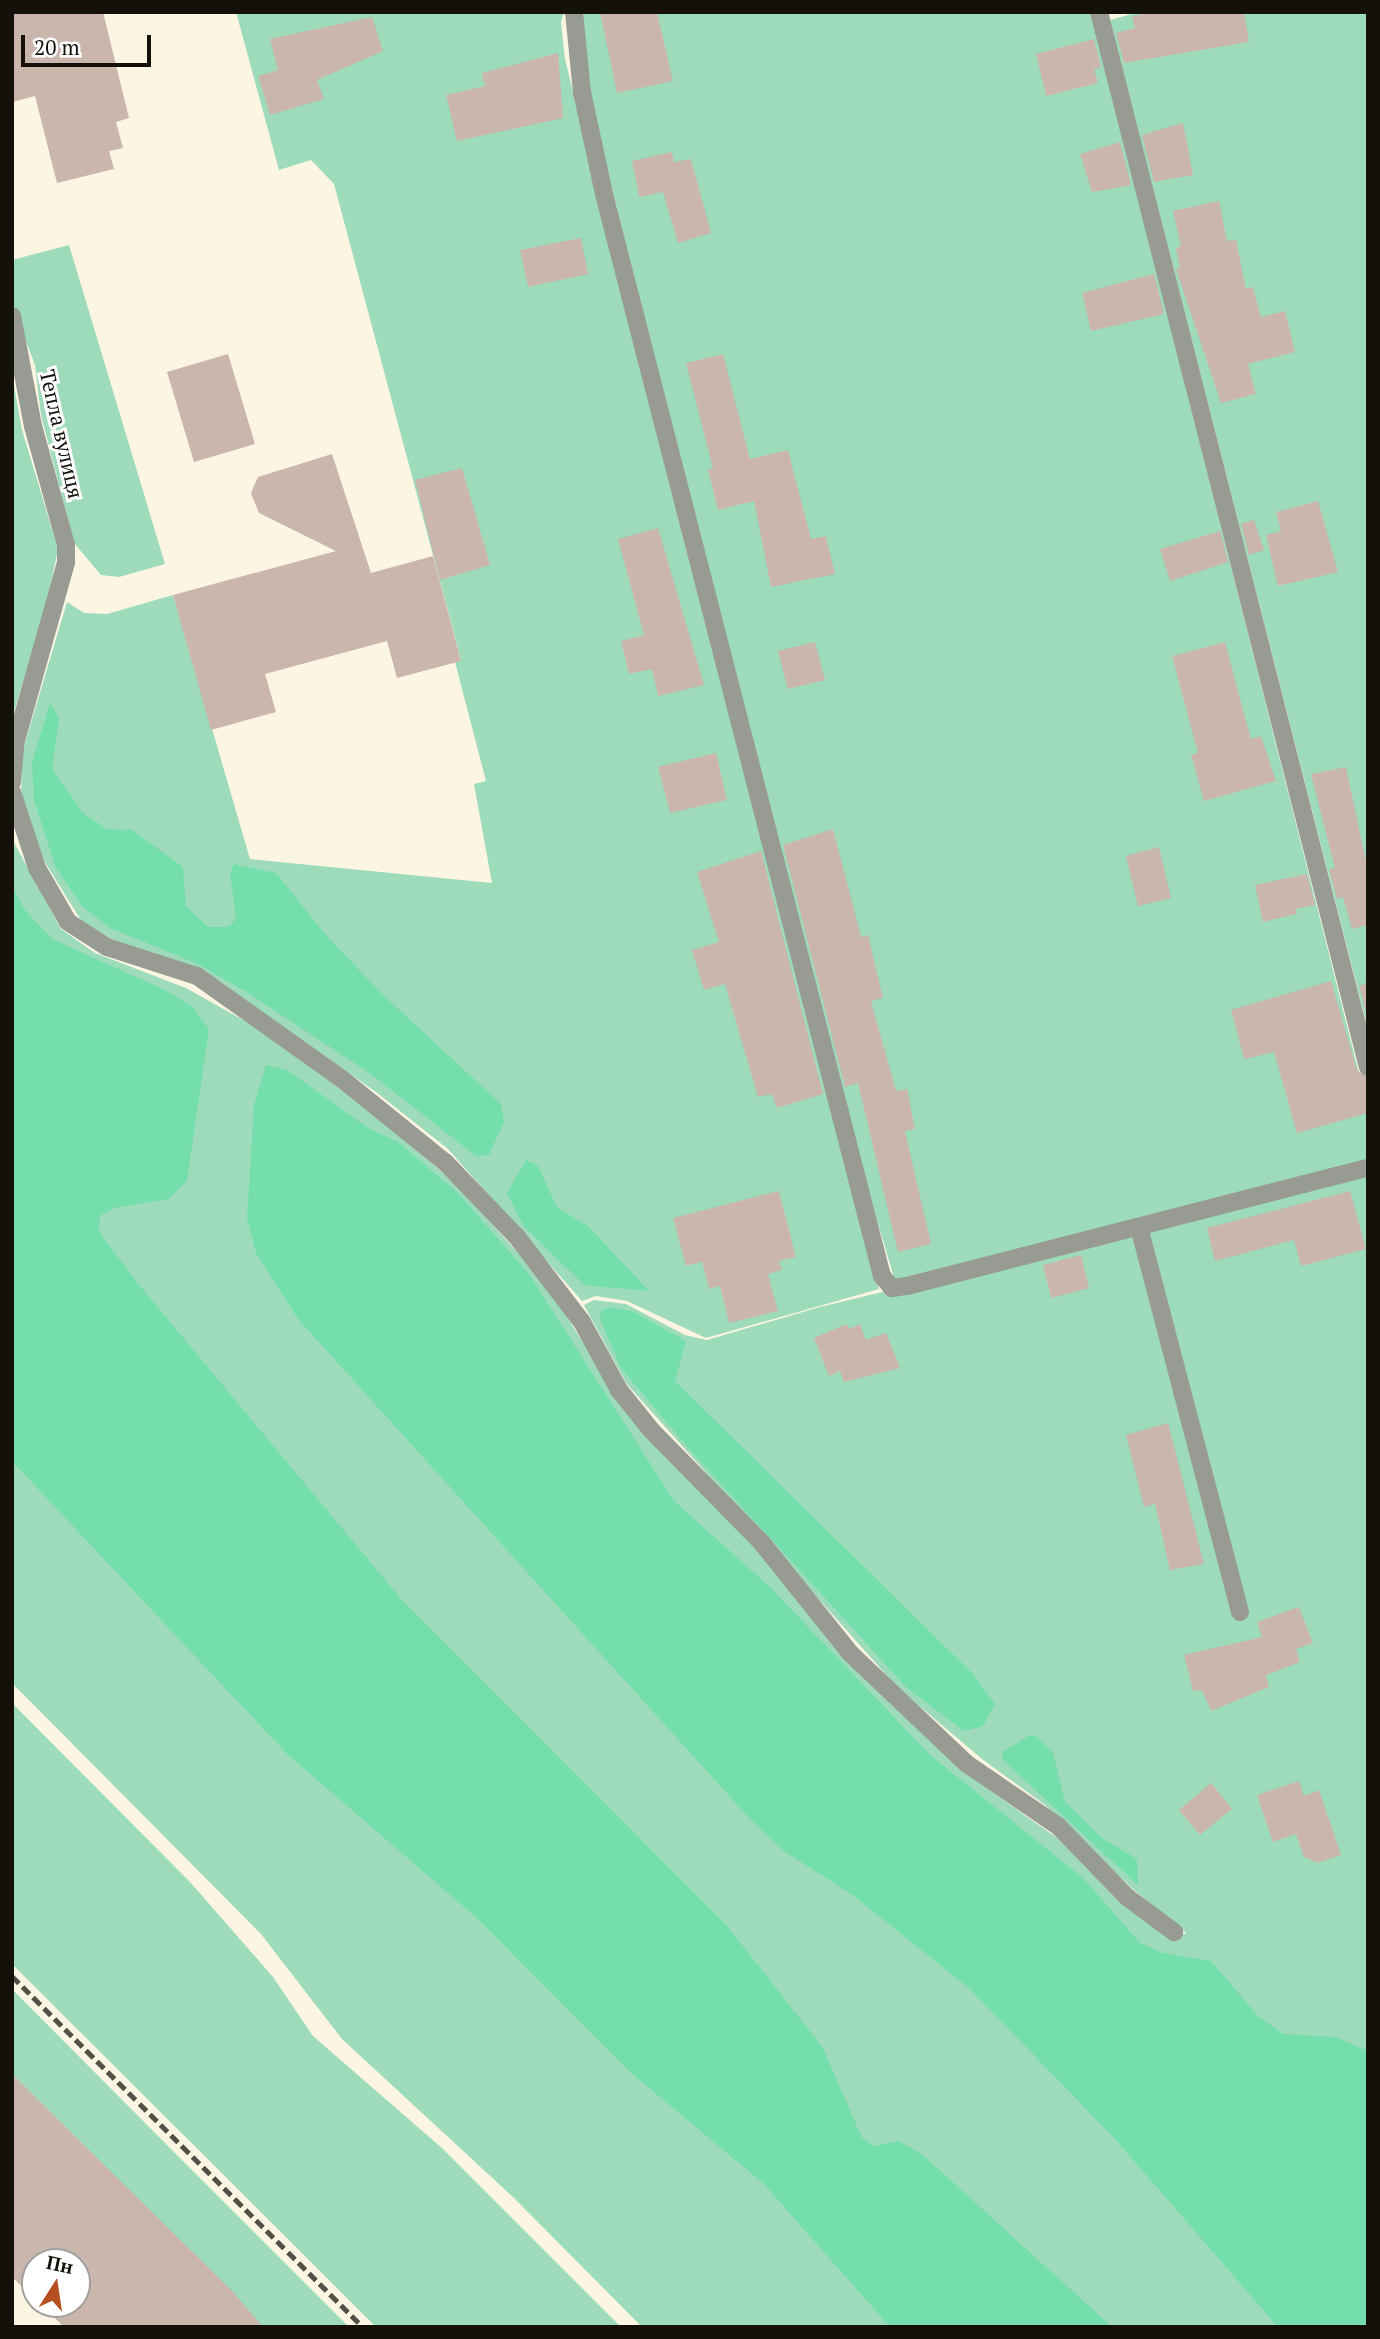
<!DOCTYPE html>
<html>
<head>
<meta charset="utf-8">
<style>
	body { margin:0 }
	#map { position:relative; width:1380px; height:2339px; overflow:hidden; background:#fbf5e2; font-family:"PT Serif",serif }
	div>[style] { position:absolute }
	.green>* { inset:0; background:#9ddbbb }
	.forest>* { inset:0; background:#74dead }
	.building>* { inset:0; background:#cab6ad }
	.lane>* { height:18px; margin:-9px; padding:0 9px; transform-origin:9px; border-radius:9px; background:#989b93 }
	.street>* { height:18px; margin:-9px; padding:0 9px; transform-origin:9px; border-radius:9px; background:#989b93 }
	.rail>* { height:5px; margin-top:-2.5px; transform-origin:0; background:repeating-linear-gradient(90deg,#535045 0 10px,transparent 0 15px) }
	span { translate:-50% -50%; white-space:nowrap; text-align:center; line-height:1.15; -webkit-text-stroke:6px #fff; paint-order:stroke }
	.street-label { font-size:21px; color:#13110a }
	.frame { position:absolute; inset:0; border:14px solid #13110a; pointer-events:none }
	.north { position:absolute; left:21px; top:2248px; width:70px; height:70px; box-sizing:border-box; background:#fff; border:2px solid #a1a09d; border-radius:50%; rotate:12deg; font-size:19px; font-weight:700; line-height:28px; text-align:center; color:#13110a }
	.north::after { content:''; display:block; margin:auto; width:24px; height:32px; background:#b44f1f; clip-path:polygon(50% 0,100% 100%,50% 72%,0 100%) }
	.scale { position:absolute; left:21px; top:35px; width:130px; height:32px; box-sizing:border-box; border:4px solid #13110a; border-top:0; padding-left:9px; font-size:21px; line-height:24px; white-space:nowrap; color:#13110a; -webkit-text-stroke:5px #fff; paint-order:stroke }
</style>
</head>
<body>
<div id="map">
	<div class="green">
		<div style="clip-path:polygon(236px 12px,564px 12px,561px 22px,565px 59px,670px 487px,879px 1289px,706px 1338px,627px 1301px,596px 1296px,582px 1301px,448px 1149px,376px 1092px,226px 987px,191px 966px,114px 940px,82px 922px,38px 851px,21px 801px,22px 753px,67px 602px,84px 613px,107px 614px,173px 595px,250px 859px,492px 883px,474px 784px,486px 781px,455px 662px,461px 660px,334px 184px,311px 160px,279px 170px)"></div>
		<div style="clip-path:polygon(584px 12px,1091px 12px,1368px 1109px,1368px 1159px,896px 1284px,855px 1146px,597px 130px,580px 30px)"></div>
		<div style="clip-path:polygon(1139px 12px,1368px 12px,1368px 1029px,1110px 20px)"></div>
		<div style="clip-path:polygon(69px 245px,165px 564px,119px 577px,101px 575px,74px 543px,41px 415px,35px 365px,12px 305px,12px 260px)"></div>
		<div style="clip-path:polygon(12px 375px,22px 430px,58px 549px,46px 608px,12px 718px)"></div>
		<div style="clip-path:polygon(12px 839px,61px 929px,95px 953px,186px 988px,252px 1025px,360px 1103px,454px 1182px,547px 1285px,609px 1384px,770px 1562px,861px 1673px,968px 1775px,1057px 1838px,1119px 1901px,1173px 1941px,1186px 1933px,1134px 1890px,1045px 1805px,982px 1759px,898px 1688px,626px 1383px,584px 1305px,594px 1300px,626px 1304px,685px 1335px,707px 1340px,820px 1307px,1368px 1175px,1368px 2327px,642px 2327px,513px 2197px,342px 2039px,261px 1934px,12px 1683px)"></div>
		<div style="clip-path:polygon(12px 1703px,190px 1882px,273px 1977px,313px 2036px,443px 2149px,621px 2327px,376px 2327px,12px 1964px)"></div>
		<div style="clip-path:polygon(12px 1989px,166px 2144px,349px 2327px,263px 2327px,259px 2323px,12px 2074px)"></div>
	</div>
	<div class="forest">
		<div style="clip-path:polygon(50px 703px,59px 718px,52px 769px,84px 814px,107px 829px,132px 830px,183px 867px,186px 906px,208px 927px,229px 927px,236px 918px,230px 873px,234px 864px,276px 873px,324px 933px,382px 994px,501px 1104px,504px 1122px,489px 1155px,476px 1156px,371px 1074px,250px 994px,198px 964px,110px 928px,82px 906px,56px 868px,34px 800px,32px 763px)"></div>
		<div style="clip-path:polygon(12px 885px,24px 909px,52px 939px,165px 990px,193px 1007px,209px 1029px,187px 1181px,168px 1199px,113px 1208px,100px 1216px,99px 1230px,105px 1240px,140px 1286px,402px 1600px,728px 1927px,823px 2048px,862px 2138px,873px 2146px,899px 2141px,924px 2156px,1112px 2327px,890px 2327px,764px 2184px,630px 2072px,477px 1918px,287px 1754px,12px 1461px)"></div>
		<div style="clip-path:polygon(266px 1065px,287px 1070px,368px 1128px,398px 1142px,458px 1193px,529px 1274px,674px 1501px,772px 1589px,930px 1755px,1083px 1878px,1140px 1943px,1163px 1953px,1211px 1961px,1258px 2016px,1283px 2034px,1335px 2037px,1368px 2051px,1368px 2327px,1278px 2327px,1115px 2139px,969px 1988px,854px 1896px,784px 1851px,751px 1820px,298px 1319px,256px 1253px,247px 1218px,254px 1105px)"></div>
		<div style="clip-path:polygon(526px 1160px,538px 1166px,557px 1207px,589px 1227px,649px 1291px,584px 1285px,523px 1225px,507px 1193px)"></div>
		<div style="clip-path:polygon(608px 1307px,632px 1311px,686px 1341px,675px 1381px,972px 1673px,995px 1704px,983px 1726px,964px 1731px,907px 1688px,689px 1449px,621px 1368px,601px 1321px,600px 1312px)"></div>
		<div style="clip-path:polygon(1028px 1736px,1036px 1736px,1053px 1753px,1065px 1802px,1102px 1838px,1137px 1859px,1138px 1885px,1002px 1759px,1003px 1752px)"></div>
	</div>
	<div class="building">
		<div style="clip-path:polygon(12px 12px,103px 12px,129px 118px,116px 122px,123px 148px,109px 151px,114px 169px,57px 183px,35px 96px,12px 102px)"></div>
		<div style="clip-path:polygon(600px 12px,657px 12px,673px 81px,617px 93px)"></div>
		<div style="clip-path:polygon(1156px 12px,1244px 12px,1249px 42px,1124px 63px,1116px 33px,1135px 28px,1132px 16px)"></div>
		<div style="clip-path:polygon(372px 17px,383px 51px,317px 80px,324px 99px,270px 115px,258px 76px,278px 70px,270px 39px)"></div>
		<div style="clip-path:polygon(1094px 39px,1101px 67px,1094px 69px,1098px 83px,1046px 96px,1036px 54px)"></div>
		<div style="clip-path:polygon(558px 53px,563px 118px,457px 141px,446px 95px,485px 86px,482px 73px)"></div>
		<div style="clip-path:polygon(1183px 123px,1193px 175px,1154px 182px,1142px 135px)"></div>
		<div style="clip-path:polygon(1120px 142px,1131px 185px,1092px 192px,1080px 154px)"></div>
		<div style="clip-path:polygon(672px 152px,674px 162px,691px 159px,711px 233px,678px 243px,663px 192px,639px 197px,632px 161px)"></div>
		<div style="clip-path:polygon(1219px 201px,1227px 241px,1236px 240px,1246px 289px,1253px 287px,1261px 317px,1285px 311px,1295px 352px,1248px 364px,1256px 394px,1221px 403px,1176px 269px,1180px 268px,1176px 248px,1181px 246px,1173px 211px)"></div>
		<div style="clip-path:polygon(581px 238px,588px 274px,528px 287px,520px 250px)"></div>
		<div style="clip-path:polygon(1154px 274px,1164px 314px,1091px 331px,1082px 293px)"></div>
		<div style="clip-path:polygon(228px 354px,255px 444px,194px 462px,167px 372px)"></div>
		<div style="clip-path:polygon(723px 354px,750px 459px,788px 450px,811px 539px,826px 536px,835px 574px,771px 587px,754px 501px,718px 510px,708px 470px,713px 468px,686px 363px)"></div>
		<div style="clip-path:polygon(332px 454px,371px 573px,433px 556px,461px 661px,397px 678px,387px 641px,265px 674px,276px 712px,211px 730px,173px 595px,336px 551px,259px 513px,251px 493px,258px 477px)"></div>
		<div style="clip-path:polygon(462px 468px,490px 565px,440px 580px,415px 480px)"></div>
		<div style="clip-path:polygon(1318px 501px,1338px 572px,1278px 586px,1266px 535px,1281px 531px,1276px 512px)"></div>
		<div style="clip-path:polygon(1254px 520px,1264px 550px,1249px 555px,1241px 524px)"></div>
		<div style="clip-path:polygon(658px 528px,704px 685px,658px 696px,652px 669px,629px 674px,621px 641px,644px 635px,618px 539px)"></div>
		<div style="clip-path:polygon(1220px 531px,1228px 562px,1170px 581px,1160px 549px)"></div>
		<div style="clip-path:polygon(815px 642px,825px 680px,788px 689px,778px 651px)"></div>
		<div style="clip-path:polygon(1225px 642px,1251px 739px,1261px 736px,1276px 781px,1204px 801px,1191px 755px,1198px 753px,1172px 656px)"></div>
		<div style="clip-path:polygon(716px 753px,727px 800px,670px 813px,658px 767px)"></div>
		<div style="clip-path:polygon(1346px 767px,1368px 871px,1368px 925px,1352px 929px,1343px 897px,1337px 899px,1329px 869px,1335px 868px,1311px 774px)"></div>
		<div style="clip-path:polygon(833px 829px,861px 937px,868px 935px,883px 998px,871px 1001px,896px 1091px,907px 1089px,915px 1129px,905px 1131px,931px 1244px,898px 1252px,858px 1083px,845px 1087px,783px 845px)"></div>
		<div style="clip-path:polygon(1159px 847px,1171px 898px,1138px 906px,1126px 856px)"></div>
		<div style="clip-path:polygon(761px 851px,823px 1094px,777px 1108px,772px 1094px,758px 1097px,725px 984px,704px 990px,692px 950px,719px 942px,697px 872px)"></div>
		<div style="clip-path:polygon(1307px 874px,1315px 905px,1296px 909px,1297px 914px,1263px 922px,1255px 885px)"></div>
		<div style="clip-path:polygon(1331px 981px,1357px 1070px,1368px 1078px,1368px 1113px,1297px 1133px,1274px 1052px,1244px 1059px,1231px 1010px)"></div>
		<div style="clip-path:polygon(1368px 983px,1368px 1020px,1359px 986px)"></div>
		<div style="clip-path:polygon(779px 1191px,796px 1257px,779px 1261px,782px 1270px,768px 1274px,778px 1311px,729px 1323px,720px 1286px,709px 1289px,702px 1262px,686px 1266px,673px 1218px)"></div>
		<div style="clip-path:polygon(1350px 1191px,1366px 1249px,1301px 1266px,1294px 1240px,1215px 1261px,1207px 1228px)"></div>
		<div style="clip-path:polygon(1081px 1255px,1089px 1288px,1051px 1298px,1043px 1265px)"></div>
		<div style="clip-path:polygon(847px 1324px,849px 1329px,860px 1324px,866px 1340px,886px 1333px,900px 1368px,844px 1382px,840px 1371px,829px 1376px,814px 1338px)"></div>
		<div style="clip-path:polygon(1168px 1423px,1204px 1564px,1170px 1570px,1155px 1504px,1144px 1507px,1126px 1435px)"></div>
		<div style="clip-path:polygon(1299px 1607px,1313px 1643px,1296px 1649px,1300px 1662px,1266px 1675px,1269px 1687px,1211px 1711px,1202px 1690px,1193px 1691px,1184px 1655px,1262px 1637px,1257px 1622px)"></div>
		<div style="clip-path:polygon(1299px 1781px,1304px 1796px,1319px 1790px,1341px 1855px,1318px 1863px,1304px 1857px,1296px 1834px,1273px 1842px,1257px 1795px)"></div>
		<div style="clip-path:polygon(1211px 1783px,1232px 1809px,1200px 1835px,1179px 1810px)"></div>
		<div style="clip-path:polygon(12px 2074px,232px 2291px,263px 2327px,64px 2327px,40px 2304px,77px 2304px,77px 2262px,35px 2262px,35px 2299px,12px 2277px)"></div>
	</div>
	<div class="lane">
		<div style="left:574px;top:12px;width:80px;rotate:84.3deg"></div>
		<div style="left:582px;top:92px;width:108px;rotate:77.8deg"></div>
		<div style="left:605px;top:198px;width:1113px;rotate:75.59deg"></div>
		<div style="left:882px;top:1276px;width:16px;rotate:50deg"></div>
		<div style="left:892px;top:1288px;width:15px;rotate:-8deg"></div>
		<div style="left:907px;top:1286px;width:476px;rotate:-14.4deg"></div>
		<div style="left:1099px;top:12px;width:1089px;rotate:75.7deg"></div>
		<div style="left:12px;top:782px;width:38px;rotate:-85deg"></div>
		<div style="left:15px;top:744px;width:188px;rotate:-74.3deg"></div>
		<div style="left:12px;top:792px;width:80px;rotate:71.8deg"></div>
		<div style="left:37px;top:868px;width:62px;rotate:60.1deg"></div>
		<div style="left:68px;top:922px;width:46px;rotate:32.7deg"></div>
		<div style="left:107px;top:947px;width:95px;rotate:17.9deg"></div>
		<div style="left:197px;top:976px;width:178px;rotate:35.4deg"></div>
		<div style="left:342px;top:1079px;width:132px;rotate:38.9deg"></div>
		<div style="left:445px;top:1162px;width:104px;rotate:46.2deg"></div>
		<div style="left:517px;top:1237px;width:107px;rotate:52.6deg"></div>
		<div style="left:582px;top:1322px;width:77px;rotate:61.4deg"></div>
		<div style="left:619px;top:1390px;width:53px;rotate:51.2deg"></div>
		<div style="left:652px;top:1431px;width:157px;rotate:45.5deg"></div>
		<div style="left:762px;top:1543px;width:142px;rotate:51.3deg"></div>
		<div style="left:851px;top:1654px;width:160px;rotate:43.5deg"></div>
		<div style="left:967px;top:1764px;width:110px;rotate:34.3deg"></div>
		<div style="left:1058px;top:1826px;width:99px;rotate:45.8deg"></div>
		<div style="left:1127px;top:1897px;width:59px;rotate:36.7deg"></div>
		<div style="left:1139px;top:1227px;width:398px;rotate:75.3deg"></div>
	</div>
	<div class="street">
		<div style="left:12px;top:316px;width:112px;rotate:79.2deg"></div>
		<div style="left:33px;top:426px;width:123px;rotate:74.5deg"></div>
		<div style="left:66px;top:545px;width:18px;rotate:90deg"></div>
	</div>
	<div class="rail">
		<div style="left:12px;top:1976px;width:496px;rotate:45deg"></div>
	</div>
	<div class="street-label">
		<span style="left:62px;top:434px;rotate:77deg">Тепла вулиця</span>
	</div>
	<div class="frame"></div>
	<div class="north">Пн</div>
	<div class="scale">20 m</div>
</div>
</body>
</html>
